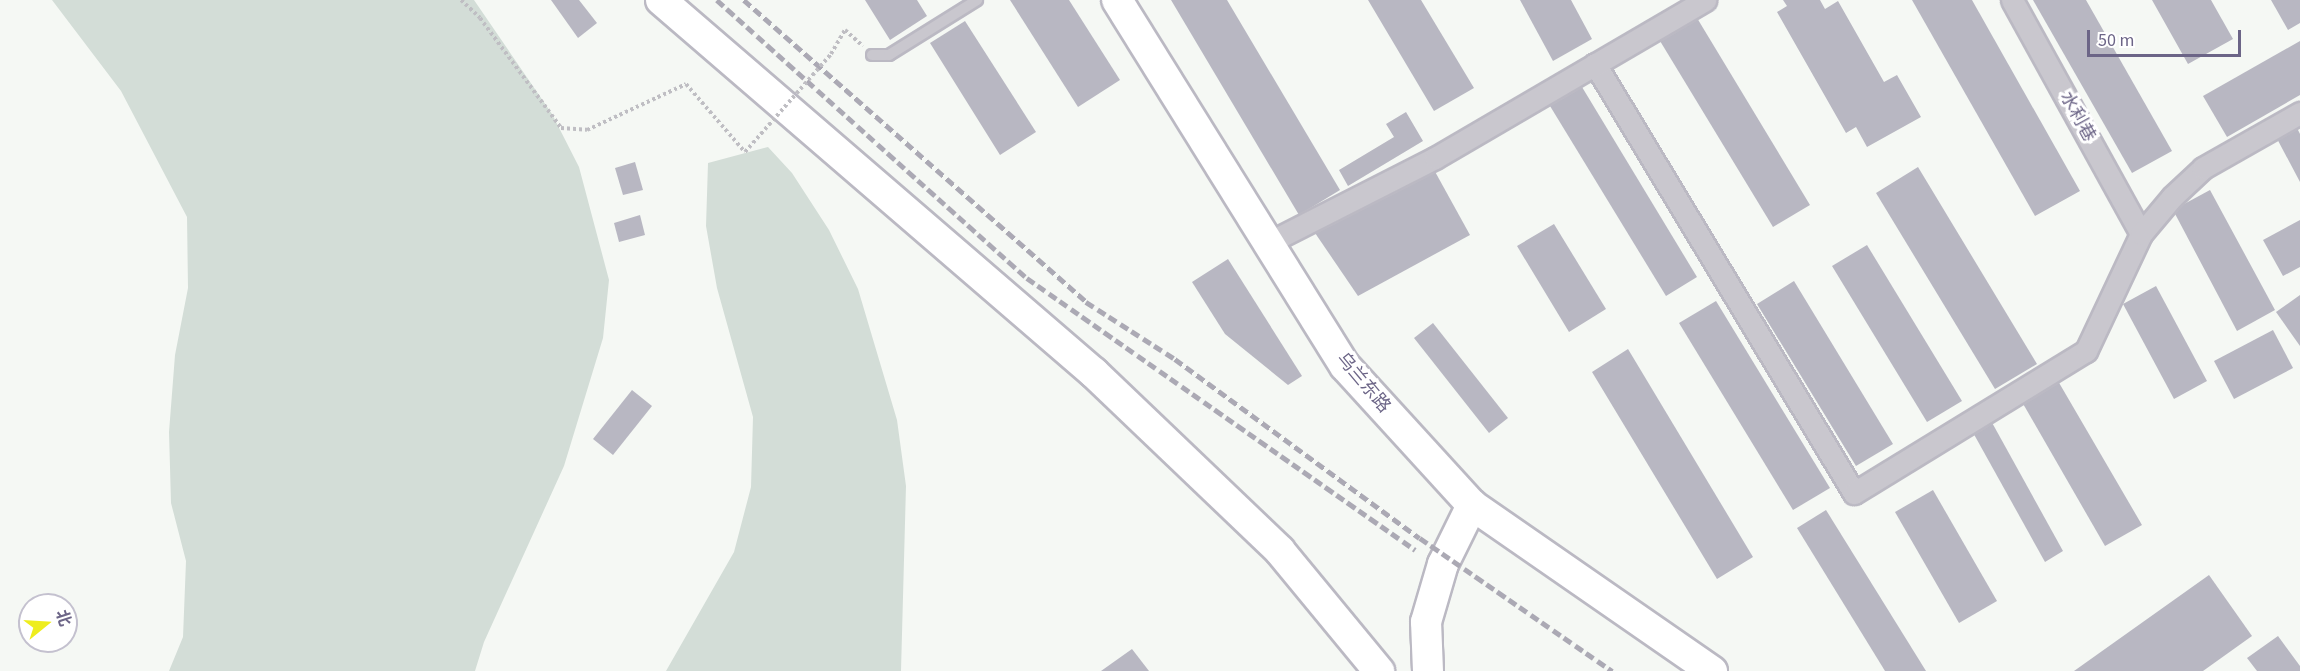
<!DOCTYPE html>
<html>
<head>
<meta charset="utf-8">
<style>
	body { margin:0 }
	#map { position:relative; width:2300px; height:671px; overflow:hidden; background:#f5f8f4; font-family:"Source Sans 3","Noto Sans SC",sans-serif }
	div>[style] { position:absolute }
	.green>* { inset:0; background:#d3ddd7 }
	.building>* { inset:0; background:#b8b7c2 }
	.path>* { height:4px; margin-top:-2px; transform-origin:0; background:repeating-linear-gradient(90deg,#bfbec3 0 3px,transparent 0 6px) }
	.roads { filter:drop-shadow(2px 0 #bbb9c3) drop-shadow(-2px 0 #bbb9c3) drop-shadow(0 2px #bbb9c3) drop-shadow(0 -2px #bbb9c3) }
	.lane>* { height:10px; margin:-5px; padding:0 5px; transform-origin:5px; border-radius:5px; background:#c9c7ce }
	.street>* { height:21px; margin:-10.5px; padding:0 10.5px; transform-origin:10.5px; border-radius:10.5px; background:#c9c7ce }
	.secondary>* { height:30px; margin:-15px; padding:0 15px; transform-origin:15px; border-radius:15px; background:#fff }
	.rail>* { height:4.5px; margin-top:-2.25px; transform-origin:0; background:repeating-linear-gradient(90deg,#aba9b4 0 9px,transparent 0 13.5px) }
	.path-bridge>* { height:4px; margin-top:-2px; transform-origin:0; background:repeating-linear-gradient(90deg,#bfbec3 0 3px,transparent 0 6px) }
	span { translate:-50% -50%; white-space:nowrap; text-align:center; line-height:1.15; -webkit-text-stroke:6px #fff; paint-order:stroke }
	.street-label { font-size:18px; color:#6c6587 }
	.north { position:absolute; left:18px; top:593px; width:60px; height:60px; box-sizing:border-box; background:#fff; border:2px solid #c4c1cf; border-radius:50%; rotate:72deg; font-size:16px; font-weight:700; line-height:24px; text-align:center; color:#6c6587 }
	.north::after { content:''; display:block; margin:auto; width:21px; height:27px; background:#eeed1e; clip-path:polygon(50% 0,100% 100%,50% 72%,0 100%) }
	.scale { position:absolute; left:2087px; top:30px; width:154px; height:27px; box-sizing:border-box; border:3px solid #6c6587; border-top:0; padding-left:8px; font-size:18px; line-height:21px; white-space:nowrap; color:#6c6587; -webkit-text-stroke:4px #fff; paint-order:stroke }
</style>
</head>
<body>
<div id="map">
	<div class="green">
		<div style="clip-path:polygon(52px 0,474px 0,552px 114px,579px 167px,609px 280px,603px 338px,564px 466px,484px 642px,475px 671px,169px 671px,183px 637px,186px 561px,171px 503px,169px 432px,175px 355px,188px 288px,187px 217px,121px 91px)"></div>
		<div style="clip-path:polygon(768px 147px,792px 173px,829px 230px,858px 289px,897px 420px,906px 486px,901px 671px,666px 671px,734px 552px,751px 487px,753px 417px,717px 288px,706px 226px,708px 163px)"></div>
	</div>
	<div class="building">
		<div style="clip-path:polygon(551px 0,579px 0,597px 23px,578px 38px)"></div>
		<div style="clip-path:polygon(865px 0,917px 0,927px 16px,890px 40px)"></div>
		<div style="clip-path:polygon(1010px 0,1069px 0,1120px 80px,1078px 107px)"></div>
		<div style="clip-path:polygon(1171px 0,1227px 0,1340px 190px,1299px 215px)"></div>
		<div style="clip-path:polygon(1368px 0,1421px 0,1474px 88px,1434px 111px)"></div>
		<div style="clip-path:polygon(1520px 0,1571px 0,1592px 39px,1553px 61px)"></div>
		<div style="clip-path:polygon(1783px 0,1820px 0,1825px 9px,1838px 1px,1884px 82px,1897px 75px,1921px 117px,1867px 147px,1856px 127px,1846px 133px,1777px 12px,1787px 6px)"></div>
		<div style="clip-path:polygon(1912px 0,1972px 0,2080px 191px,2035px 216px)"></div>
		<div style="clip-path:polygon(2033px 0,2086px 0,2172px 151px,2132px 173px)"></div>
		<div style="clip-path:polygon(2152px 0,2211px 0,2233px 39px,2188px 64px)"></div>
		<div style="clip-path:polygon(2271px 0,2300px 0,2300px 23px,2288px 30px)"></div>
		<div style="clip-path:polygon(1694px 13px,1810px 205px,1773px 227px,1657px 36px)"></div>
		<div style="clip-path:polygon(965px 21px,1036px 132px,1000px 155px,930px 43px)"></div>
		<div style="clip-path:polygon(2300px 41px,2300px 95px,2227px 137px,2203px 96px)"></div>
		<div style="clip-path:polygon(1582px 87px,1697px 277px,1666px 296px,1550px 106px)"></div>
		<div style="clip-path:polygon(1406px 112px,1423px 141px,1348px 186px,1339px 170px,1394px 137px,1386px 124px)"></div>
		<div style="clip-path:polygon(2294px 122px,2300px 134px,2300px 182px,2274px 133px)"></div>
		<div style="clip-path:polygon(635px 162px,643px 190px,623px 195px,615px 168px)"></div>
		<div style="clip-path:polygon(1918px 167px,2037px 364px,1995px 389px,1876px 193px)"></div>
		<div style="clip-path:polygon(1433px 168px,1470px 235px,1358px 296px,1313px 230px)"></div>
		<div style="clip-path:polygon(2210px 190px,2275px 310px,2237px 331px,2173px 210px)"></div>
		<div style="clip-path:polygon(640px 215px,645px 235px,619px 242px,614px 223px)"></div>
		<div style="clip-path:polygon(2300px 220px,2300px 267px,2283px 276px,2263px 240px)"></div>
		<div style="clip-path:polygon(1554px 224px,1606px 309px,1569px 332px,1517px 246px)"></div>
		<div style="clip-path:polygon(1867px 245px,1962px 401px,1927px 422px,1832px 266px)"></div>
		<div style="clip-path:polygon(1228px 259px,1302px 376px,1288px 385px,1225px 334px,1192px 282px)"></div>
		<div style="clip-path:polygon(1794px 281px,1893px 444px,1856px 466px,1757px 304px)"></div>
		<div style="clip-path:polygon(2156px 286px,2207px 381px,2174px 399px,2123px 304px)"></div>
		<div style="clip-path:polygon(2300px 295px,2300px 346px,2276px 312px)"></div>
		<div style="clip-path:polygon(1716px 301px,1830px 488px,1793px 510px,1679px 323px)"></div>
		<div style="clip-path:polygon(1433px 323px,1508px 418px,1489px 433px,1414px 338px)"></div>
		<div style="clip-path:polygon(2273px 330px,2293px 368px,2234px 399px,2214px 361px)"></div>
		<div style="clip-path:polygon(1628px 349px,1753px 557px,1717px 579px,1592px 372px)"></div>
		<div style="clip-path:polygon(2058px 381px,2142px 525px,2105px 546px,2022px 402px)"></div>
		<div style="clip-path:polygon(632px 390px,652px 406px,613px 455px,593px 439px)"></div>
		<div style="clip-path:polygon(1990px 419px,2063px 551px,2045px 562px,1971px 429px)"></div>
		<div style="clip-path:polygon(1933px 490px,1997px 601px,1959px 623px,1895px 512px)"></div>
		<div style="clip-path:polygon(1826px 510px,1926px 671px,1885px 671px,1797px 528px)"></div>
		<div style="clip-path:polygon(2209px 575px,2252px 636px,2203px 671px,2074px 671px)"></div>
		<div style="clip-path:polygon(2278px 636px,2300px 666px,2300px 671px,2257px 671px,2247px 658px)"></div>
		<div style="clip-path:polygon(1132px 649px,1149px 671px,1101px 671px)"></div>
	</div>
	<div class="path">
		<div style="left:461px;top:0;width:26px;rotate:43deg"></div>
		<div style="left:480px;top:18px;width:137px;rotate:53.6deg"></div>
		<div style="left:561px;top:128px;width:26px;rotate:4deg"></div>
		<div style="left:587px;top:130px;width:109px;rotate:-24.9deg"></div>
		<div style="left:686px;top:84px;width:90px;rotate:49.1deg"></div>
		<div style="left:831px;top:54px;width:28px;rotate:-60deg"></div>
		<div style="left:845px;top:30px;width:24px;rotate:42deg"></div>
	</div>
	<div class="roads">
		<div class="lane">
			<div style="left:872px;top:55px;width:17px"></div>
			<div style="left:889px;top:55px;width:104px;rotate:-32deg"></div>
		</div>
		<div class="street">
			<div style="left:2012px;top:0;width:267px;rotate:61.1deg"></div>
			<div style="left:1595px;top:64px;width:501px;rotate:58.88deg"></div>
			<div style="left:1854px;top:493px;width:272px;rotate:-31.5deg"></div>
			<div style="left:2086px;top:351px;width:129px;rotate:-64.8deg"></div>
			<div style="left:2141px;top:234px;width:48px;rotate:-50deg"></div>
			<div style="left:2172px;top:197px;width:42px;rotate:-43.1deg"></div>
			<div style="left:2203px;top:168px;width:112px;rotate:-29.6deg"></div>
			<div style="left:1268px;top:243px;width:187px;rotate:-27deg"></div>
			<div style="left:1435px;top:158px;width:313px;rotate:-30.3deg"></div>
		</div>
		<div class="secondary">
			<div style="left:661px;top:0;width:572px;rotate:40.74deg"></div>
			<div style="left:1094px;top:373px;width:257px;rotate:43.7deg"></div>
			<div style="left:1280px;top:551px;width:156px;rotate:50.5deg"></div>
			<div style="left:1117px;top:0;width:431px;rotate:58.1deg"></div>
			<div style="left:1345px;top:366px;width:188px;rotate:47.6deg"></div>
			<div style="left:1472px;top:505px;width:292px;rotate:34.7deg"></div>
			<div style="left:1428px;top:671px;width:49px;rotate:-92.3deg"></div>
			<div style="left:1426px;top:622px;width:60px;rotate:-73.7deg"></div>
			<div style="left:1443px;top:564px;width:66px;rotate:-63.8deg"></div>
		</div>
	</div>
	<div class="rail">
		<div style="left:717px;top:0;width:416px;rotate:41.9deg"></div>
		<div style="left:1027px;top:278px;width:474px;rotate:35deg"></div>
		<div style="left:744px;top:0;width:456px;rotate:41.4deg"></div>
		<div style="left:1086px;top:302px;width:106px;rotate:32.6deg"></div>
		<div style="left:1175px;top:359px;width:303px;rotate:36.2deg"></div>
		<div style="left:1420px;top:538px;width:234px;rotate:34.7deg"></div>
	</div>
	<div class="path-bridge">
		<div style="left:745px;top:152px;width:130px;rotate:-48.7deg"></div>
	</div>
	<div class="street-label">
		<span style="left:2077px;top:117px;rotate:61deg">水利巷</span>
		<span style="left:1363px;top:383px;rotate:50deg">乌兰东路</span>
	</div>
	<div class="north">北</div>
	<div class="scale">50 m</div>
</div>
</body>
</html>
